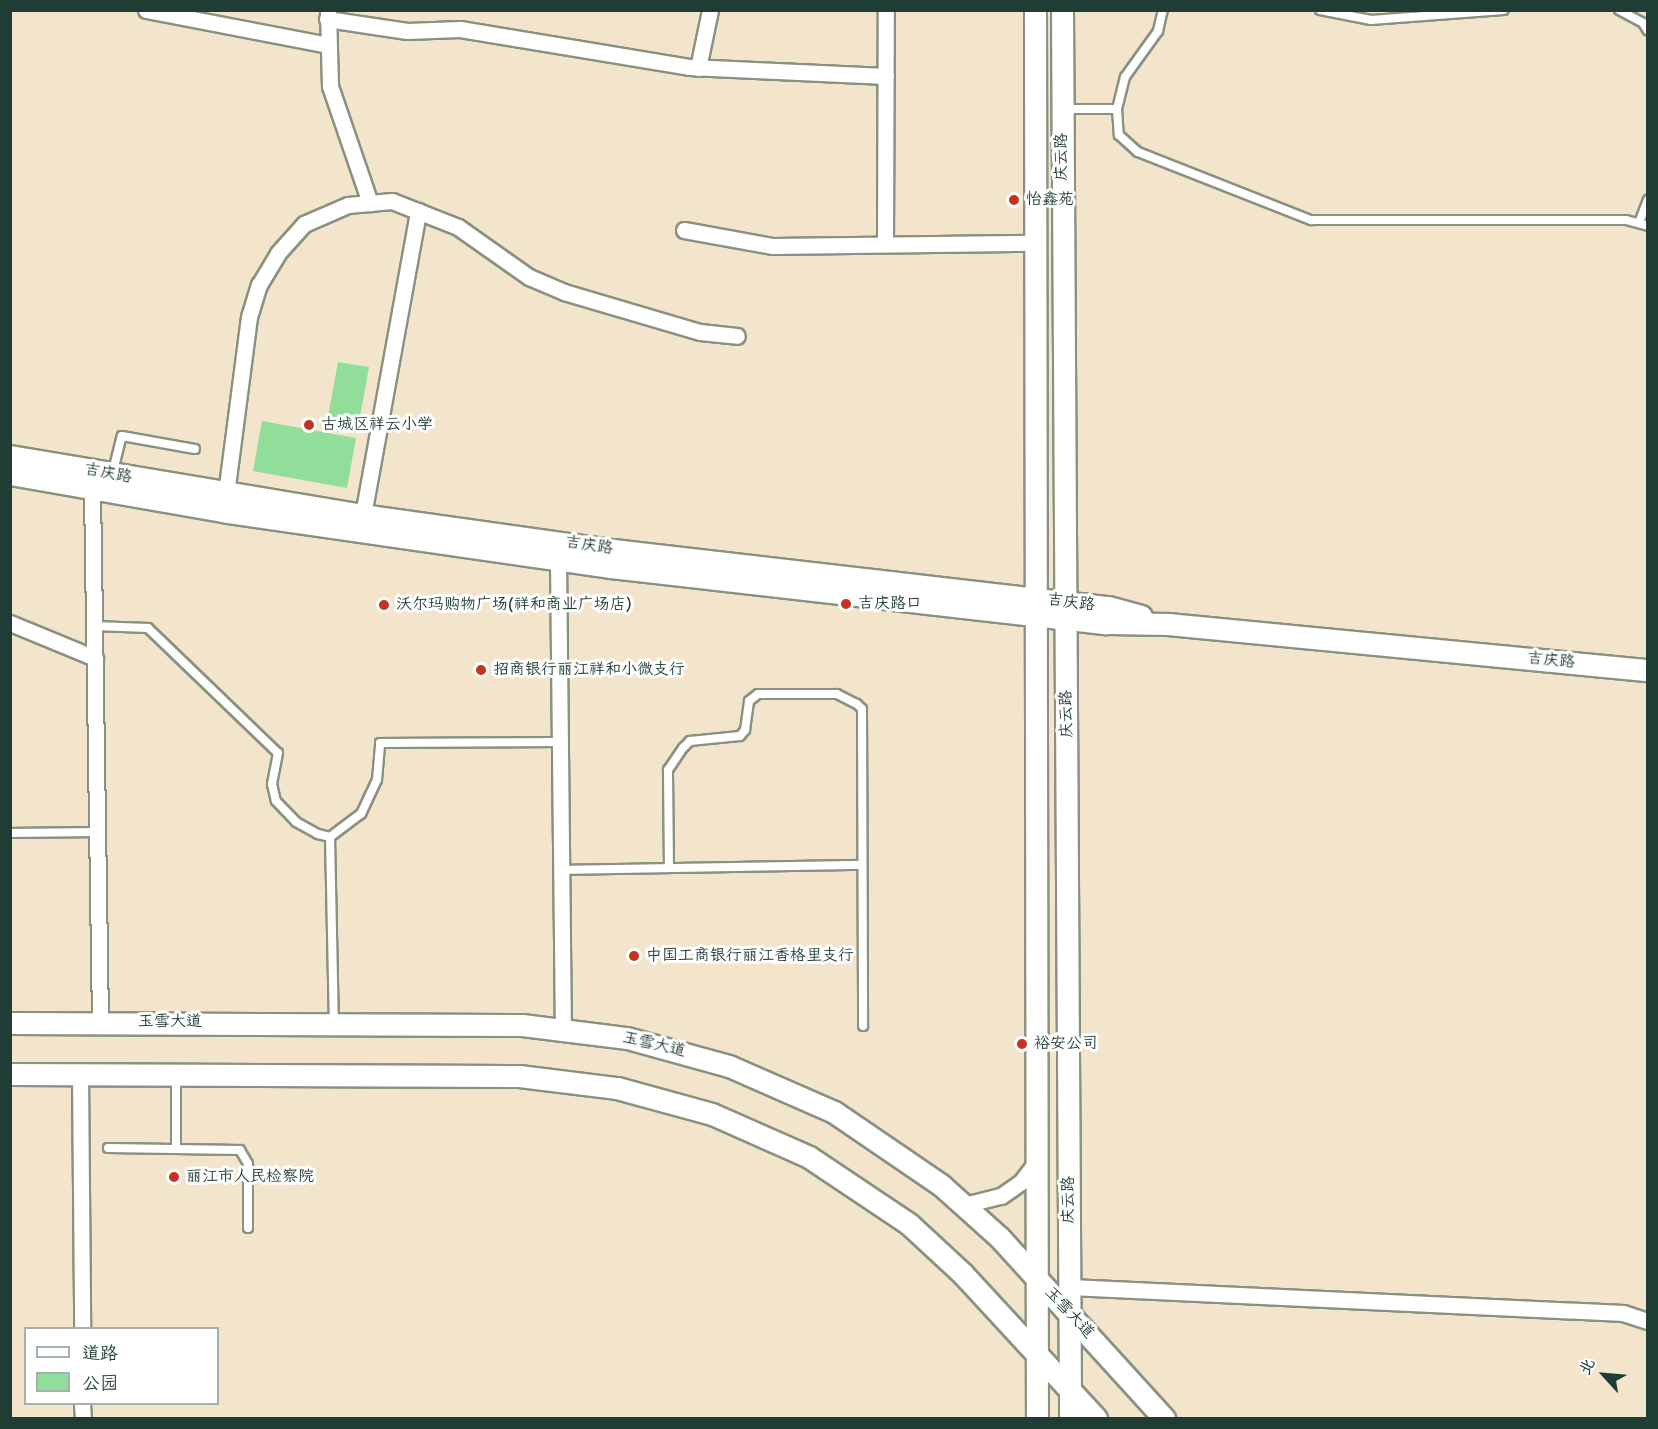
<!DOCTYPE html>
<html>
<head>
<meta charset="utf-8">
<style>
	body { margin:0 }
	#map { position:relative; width:1658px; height:1429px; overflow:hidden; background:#f3e5cc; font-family:"Balsamiq Sans","LXGW WenKai TC",sans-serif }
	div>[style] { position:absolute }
	.green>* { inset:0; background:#91de9b }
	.roads { filter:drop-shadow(2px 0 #899180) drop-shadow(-2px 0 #899180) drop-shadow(0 2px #899180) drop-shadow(0 -2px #899180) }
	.lane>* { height:8px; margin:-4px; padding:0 4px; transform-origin:4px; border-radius:4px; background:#fff }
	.street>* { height:15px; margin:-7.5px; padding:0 7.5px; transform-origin:7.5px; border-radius:7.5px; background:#fff }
	.secondary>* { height:21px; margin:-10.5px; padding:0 10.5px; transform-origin:10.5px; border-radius:10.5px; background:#fff }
	.dots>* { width:16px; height:16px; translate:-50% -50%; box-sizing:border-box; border:3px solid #fff; border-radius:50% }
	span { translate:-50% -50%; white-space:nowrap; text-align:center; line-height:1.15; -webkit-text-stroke:6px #fff; paint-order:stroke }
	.street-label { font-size:16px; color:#1f3d34 }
	.poi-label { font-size:16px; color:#1f3d34 }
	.left { translate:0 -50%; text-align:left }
	.frame { position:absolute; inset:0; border:12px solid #1f3d34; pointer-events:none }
	.legend { position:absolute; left:24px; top:1327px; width:195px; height:78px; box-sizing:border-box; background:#fff; border:2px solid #a5b1ae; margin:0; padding:8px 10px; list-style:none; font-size:18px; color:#1f3d34 }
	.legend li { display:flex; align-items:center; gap:12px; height:30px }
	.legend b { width:30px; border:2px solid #a5b1ae }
	.north { position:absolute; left:1574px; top:1345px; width:60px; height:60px; -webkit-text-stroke:4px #fff; paint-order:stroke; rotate:296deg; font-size:16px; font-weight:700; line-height:24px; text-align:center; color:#1f3d34 }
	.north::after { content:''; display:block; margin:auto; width:21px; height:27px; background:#1f3d34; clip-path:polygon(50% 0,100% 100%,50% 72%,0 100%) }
</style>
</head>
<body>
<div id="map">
	<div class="green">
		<div style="clip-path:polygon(338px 362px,369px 367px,358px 428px,327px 422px)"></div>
		<div style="clip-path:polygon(262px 421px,356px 438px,347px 488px,253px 471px)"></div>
	</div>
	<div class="roads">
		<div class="lane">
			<div style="left:1320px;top:10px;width:52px;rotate:11.1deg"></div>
			<div style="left:1371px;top:20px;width:133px;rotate:-4.3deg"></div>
			<div style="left:1619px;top:10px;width:27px;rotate:28deg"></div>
			<div style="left:1643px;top:23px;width:9px;rotate:58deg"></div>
			<div style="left:1064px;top:109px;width:53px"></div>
			<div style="left:1117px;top:109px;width:26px;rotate:86deg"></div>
			<div style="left:1119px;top:135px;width:25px;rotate:42deg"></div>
			<div style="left:1138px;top:152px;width:186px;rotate:21.5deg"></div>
			<div style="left:1311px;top:220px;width:315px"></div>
			<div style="left:1626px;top:220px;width:23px;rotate:15deg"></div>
			<div style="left:1117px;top:109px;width:33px;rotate:-76deg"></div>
			<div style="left:1125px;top:77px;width:57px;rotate:-54.3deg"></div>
			<div style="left:1158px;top:31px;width:22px;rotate:-77deg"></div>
			<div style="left:1639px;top:223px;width:25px;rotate:-69deg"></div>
			<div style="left:113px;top:471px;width:36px;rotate:-76deg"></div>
			<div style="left:122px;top:436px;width:74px;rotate:10.1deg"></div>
			<div style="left:94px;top:626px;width:54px;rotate:2.1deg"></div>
			<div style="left:148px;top:628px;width:180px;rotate:43.9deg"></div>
			<div style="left:278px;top:753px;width:32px;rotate:101deg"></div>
			<div style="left:272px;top:784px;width:17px;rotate:77deg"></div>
			<div style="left:276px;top:801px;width:29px;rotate:46deg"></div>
			<div style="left:296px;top:822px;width:25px;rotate:29deg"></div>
			<div style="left:318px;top:834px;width:12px;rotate:14deg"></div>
			<div style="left:330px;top:837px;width:39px;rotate:-37deg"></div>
			<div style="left:361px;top:814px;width:38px;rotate:-65deg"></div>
			<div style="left:377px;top:780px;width:37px;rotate:-85deg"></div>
			<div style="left:380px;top:743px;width:180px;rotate:-0.3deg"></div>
			<div style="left:10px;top:833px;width:87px;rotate:-0.7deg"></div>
			<div style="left:330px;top:837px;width:184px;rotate:88.8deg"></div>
			<div style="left:669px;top:868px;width:98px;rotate:-90.6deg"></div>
			<div style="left:668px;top:770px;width:27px;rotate:-56deg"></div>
			<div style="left:683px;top:748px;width:10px;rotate:-45deg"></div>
			<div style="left:690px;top:741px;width:50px;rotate:-5.7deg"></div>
			<div style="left:740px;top:736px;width:8px;rotate:-50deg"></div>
			<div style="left:745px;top:730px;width:29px;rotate:-82deg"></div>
			<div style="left:749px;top:701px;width:11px;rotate:-38deg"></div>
			<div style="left:758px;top:694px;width:79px"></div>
			<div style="left:837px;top:694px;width:22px;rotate:27deg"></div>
			<div style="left:857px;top:704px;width:7px;rotate:45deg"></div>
			<div style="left:862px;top:709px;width:317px;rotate:89.8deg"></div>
			<div style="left:561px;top:870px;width:301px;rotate:-1deg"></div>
			<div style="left:108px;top:1148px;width:132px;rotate:0.9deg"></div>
			<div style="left:240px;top:1150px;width:16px;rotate:60deg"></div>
			<div style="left:248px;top:1164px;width:64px;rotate:90deg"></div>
			<div style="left:176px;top:1148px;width:71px;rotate:-90deg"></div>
		</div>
		<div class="street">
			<div style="left:146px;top:10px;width:185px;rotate:10.9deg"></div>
			<div style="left:328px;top:10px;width:76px;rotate:88.5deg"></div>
			<div style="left:330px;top:86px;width:124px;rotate:71.1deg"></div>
			<div style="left:327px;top:19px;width:81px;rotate:8.5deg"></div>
			<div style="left:407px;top:31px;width:53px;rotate:-2.2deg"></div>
			<div style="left:460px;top:29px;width:232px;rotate:9.4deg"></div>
			<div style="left:689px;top:67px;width:197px;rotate:2.6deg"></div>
			<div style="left:698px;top:68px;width:59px;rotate:-78.3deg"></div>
			<div style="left:684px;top:230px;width:89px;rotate:10.3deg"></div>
			<div style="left:772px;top:246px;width:264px;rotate:-0.7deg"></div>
			<div style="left:885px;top:244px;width:234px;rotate:-89.8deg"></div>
			<div style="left:92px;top:489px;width:533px;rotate:89.14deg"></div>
			<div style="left:226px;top:494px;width:178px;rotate:-82.6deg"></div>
			<div style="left:249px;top:317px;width:34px;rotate:-73deg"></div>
			<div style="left:259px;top:285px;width:37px;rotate:-59deg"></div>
			<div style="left:278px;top:253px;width:39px;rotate:-48deg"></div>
			<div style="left:304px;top:224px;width:48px;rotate:-23.4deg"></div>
			<div style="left:348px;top:205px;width:44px;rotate:-5.2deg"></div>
			<div style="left:392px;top:201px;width:71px;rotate:21.5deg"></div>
			<div style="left:458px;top:227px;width:87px;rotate:35.2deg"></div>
			<div style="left:529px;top:277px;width:38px;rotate:23deg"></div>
			<div style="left:564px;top:292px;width:142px;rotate:16.4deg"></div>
			<div style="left:700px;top:332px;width:37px;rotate:6deg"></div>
			<div style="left:363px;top:515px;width:309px;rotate:-79.7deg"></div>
			<div style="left:558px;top:559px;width:469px;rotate:89.4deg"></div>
			<div style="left:10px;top:623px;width:92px;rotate:22.4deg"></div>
			<div style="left:80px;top:1074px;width:254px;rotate:89.5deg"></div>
			<div style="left:964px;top:1205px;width:38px;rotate:-14deg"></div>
			<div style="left:1001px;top:1196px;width:24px;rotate:-35deg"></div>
			<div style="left:1021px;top:1182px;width:25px;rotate:-53deg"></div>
			<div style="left:1070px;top:1287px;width:554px;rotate:2.69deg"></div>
			<div style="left:1623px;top:1313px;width:26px;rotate:18deg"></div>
			<div style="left:82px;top:1404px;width:14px;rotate:86deg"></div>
		</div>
		<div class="secondary">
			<div style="left:1035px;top:10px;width:1408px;rotate:89.92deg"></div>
			<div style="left:1062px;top:10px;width:1408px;rotate:89.67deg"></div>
			<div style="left:10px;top:456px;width:358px;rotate:9.5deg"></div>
			<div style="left:363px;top:515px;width:252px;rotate:8deg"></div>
			<div style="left:613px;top:550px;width:498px;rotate:6.6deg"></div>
			<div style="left:1108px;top:607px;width:34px;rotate:15deg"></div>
			<div style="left:10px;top:474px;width:221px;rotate:9.9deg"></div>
			<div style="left:228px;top:512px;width:387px;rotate:8.2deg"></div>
			<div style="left:611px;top:567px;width:498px;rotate:6.5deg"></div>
			<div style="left:1106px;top:623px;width:62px;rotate:0.9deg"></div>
			<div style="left:1168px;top:624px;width:482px;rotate:5.5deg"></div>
			<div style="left:10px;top:1023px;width:512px;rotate:0.22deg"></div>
			<div style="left:522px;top:1025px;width:106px;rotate:7.1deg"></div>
			<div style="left:627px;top:1038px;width:106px;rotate:15.4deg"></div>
			<div style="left:729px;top:1066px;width:115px;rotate:23.7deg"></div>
			<div style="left:834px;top:1112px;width:130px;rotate:34.3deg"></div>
			<div style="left:941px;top:1185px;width:79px;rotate:41.9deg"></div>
			<div style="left:1000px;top:1238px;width:244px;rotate:47.7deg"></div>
			<div style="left:10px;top:1074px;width:509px;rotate:0.23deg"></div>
			<div style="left:519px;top:1076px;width:99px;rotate:7deg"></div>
			<div style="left:617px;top:1088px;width:98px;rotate:15.3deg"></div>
			<div style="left:712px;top:1114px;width:106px;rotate:23.9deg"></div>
			<div style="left:809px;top:1157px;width:120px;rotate:33.8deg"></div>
			<div style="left:909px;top:1224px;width:74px;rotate:42.8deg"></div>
			<div style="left:963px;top:1274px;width:196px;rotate:47.3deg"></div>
		</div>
	</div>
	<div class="dots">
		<div style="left:1014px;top:200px;background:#c8321e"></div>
		<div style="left:309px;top:425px;background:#c8321e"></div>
		<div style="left:846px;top:604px;background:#c8321e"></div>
		<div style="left:384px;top:605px;background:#c8321e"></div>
		<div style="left:481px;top:670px;background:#c8321e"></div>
		<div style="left:634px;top:956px;background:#c8321e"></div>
		<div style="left:1022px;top:1044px;background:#c8321e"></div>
		<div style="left:174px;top:1177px;background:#c8321e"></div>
	</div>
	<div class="street-label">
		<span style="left:1062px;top:157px;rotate:-90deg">庆云路</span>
		<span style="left:108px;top:474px;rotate:10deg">吉庆路</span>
		<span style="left:589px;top:546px;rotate:8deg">吉庆路</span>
		<span style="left:1071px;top:603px;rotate:7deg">吉庆路</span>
		<span style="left:1551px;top:661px;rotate:5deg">吉庆路</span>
		<span style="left:1067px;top:714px;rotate:-91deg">庆云路</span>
		<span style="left:170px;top:1022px">玉雪大道</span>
		<span style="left:654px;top:1045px;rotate:13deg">玉雪大道</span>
		<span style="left:1069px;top:1200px;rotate:-90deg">庆云路</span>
		<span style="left:1069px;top:1313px;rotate:47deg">玉雪大道</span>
	</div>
	<div class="poi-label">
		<span class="left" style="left:1026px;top:200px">怡鑫苑</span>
		<span class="left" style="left:321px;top:425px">古城区祥云小学</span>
		<span class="left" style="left:858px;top:604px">吉庆路口</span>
		<span class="left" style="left:396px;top:605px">沃尔玛购物广场(祥和商业广场店)</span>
		<span class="left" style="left:493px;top:670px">招商银行丽江祥和小微支行</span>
		<span class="left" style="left:646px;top:956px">中国工商银行丽江香格里支行</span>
		<span class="left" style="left:1034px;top:1044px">裕安公司</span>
		<span class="left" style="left:186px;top:1177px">丽江市人民检察院</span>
	</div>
	<div class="frame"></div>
	<ul class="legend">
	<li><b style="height:8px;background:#fff"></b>道路</li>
	<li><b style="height:16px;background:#91de9b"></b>公园</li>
	</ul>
	<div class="north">北</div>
</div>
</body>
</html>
